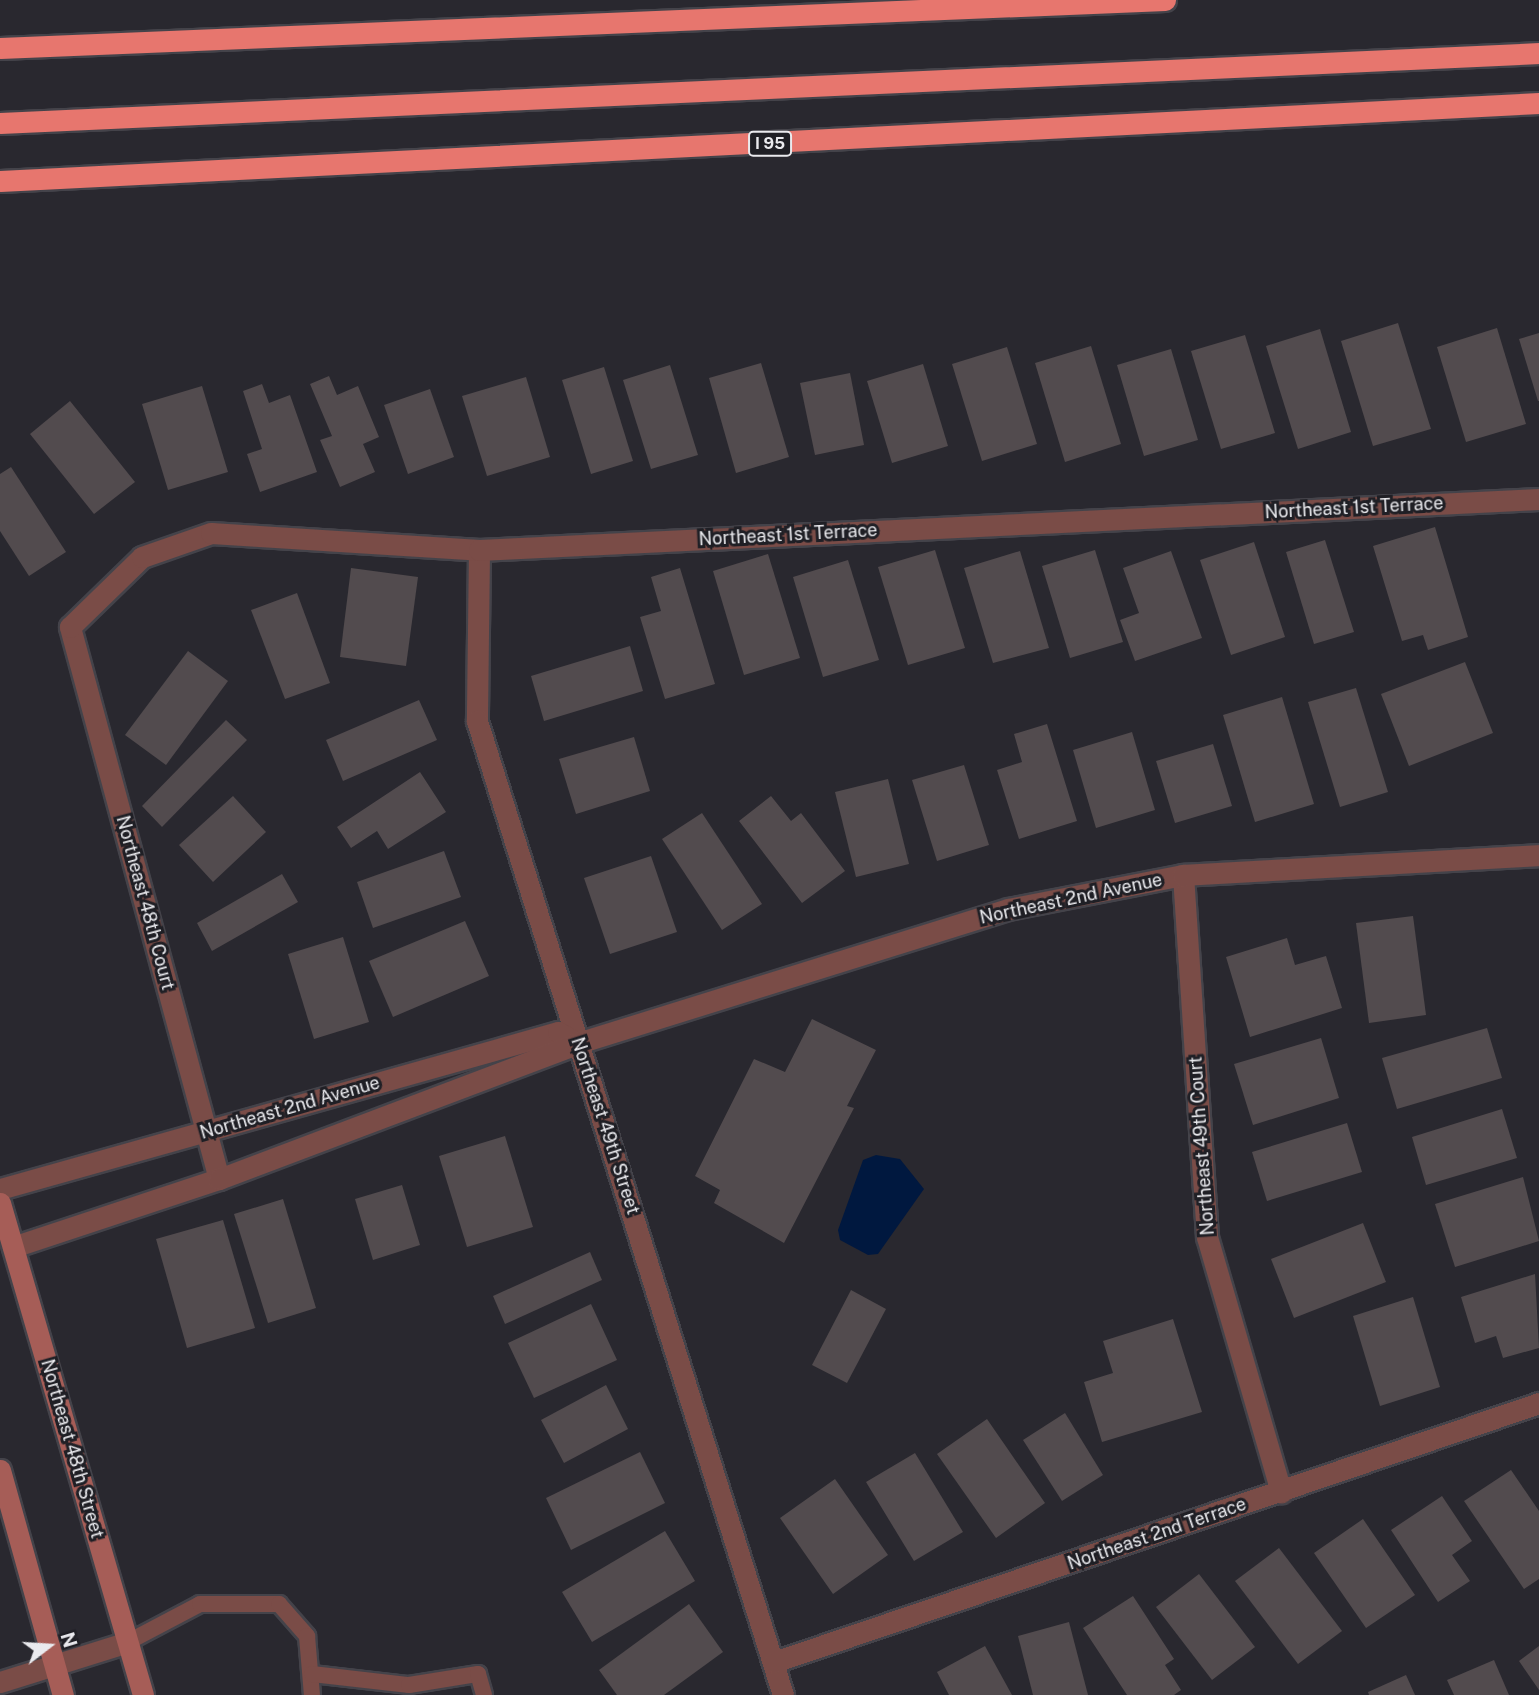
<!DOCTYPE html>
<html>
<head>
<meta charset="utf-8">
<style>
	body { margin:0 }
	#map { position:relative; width:1539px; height:1695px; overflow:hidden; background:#29282f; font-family:"Public Sans",sans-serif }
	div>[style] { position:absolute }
	.water>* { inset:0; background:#00183f }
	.building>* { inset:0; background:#524b4e }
	.roads { filter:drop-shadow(2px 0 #44434a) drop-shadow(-2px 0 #44434a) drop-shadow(0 2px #44434a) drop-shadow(0 -2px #44434a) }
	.lane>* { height:16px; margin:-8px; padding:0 8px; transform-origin:8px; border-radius:8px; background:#7a4c47 }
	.street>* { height:21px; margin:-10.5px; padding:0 10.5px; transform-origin:10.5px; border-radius:10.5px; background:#7a4c47 }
	.secondary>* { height:21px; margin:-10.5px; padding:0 10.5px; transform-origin:10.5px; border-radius:10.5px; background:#a65d57 }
	.highway>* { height:21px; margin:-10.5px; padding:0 10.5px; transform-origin:10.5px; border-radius:10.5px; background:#e7766e }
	span { translate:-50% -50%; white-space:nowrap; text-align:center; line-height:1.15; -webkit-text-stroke:6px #1f1f25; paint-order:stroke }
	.shield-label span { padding:2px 5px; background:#1f1f25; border:2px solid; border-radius:5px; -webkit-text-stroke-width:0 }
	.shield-label { font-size:16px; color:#eaeaee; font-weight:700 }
	.street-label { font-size:18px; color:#eaeaee }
	.north { position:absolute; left:14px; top:1611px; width:70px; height:70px; -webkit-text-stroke:5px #1f1f25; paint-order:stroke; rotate:73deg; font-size:19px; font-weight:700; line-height:28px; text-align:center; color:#eaeaee }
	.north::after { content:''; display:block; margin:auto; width:24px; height:32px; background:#eaeaee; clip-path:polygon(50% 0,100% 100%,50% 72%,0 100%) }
</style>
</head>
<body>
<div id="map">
	<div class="water">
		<div style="clip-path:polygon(876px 1155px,900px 1159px,924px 1189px,878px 1254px,868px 1255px,840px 1240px,838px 1230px,863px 1160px)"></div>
	</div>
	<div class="building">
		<div style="clip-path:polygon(1398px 323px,1431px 429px,1373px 446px,1341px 341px)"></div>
		<div style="clip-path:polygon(1497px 328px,1526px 424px,1466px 442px,1437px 347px)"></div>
		<div style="clip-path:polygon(1320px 329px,1351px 432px,1298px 449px,1266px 346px)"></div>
		<div style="clip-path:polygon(1539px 333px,1539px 401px,1538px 401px,1519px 339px)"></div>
		<div style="clip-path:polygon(1245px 335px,1275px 433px,1221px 449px,1191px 351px)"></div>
		<div style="clip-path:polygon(1091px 346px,1121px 444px,1065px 462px,1035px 363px)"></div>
		<div style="clip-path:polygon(1007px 347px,1037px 444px,982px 461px,952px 364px)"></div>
		<div style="clip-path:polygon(1171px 349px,1198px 440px,1144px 456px,1117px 365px)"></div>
		<div style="clip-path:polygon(761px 363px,789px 457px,736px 473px,709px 378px)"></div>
		<div style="clip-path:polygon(923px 364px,948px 446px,892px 463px,867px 381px)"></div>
		<div style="clip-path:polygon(670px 365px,698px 455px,651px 469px,623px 380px)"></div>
		<div style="clip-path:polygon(604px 367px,633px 461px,591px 474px,562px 380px)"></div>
		<div style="clip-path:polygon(850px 373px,864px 445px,815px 455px,800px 383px)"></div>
		<div style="clip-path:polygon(329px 376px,337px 395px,358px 386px,379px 437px,363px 444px,375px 472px,340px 487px,320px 440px,332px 436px,310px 384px)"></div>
		<div style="clip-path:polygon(526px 377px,550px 457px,487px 476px,462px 396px)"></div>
		<div style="clip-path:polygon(262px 384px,269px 403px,290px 395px,317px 472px,260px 492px,247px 454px,262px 449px,243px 391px)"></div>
		<div style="clip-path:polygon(202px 386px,228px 472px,168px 490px,142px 404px)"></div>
		<div style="clip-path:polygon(430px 389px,454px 457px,408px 474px,384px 405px)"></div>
		<div style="clip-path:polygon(70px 401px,135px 482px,94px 514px,30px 434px)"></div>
		<div style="clip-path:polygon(11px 467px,66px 552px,29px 576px,0 531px,0 474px)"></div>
		<div style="clip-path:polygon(1435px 527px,1468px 637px,1428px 650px,1423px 635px,1402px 641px,1373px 546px)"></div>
		<div style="clip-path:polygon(1325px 540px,1354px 632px,1314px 644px,1286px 552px)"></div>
		<div style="clip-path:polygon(1254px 542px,1285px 637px,1231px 655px,1200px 560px)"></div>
		<div style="clip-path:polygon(935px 550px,965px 648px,908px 665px,878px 567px)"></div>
		<div style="clip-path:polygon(1095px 550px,1123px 642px,1070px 658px,1042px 566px)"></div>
		<div style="clip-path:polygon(1020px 551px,1049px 648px,993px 663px,964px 568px)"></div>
		<div style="clip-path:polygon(1171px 551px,1202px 638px,1135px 661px,1120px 620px,1139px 613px,1123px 568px)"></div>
		<div style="clip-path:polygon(768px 554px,800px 658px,744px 675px,713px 571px)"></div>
		<div style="clip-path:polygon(848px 560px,879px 660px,823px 677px,793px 577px)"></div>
		<div style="clip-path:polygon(351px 568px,418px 577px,406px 666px,340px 657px)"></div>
		<div style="clip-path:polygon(680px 568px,715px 684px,665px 699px,640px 617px,661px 611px,651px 577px)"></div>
		<div style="clip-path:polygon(297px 593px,330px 683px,285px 699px,251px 610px)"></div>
		<div style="clip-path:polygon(630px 646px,643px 691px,544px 721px,531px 676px)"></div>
		<div style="clip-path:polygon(188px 651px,228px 681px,166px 765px,125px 735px)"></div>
		<div style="clip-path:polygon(1465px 662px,1493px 733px,1409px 766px,1381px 694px)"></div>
		<div style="clip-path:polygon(1356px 688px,1388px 792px,1340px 807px,1308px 702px)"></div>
		<div style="clip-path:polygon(1282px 697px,1314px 804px,1255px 822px,1223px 715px)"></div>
		<div style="clip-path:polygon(419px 700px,437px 740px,343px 781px,326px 740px)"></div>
		<div style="clip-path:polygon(226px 720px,247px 740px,162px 827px,142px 806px)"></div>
		<div style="clip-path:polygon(1047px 724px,1077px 821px,1019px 839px,997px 770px,1022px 762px,1014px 734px)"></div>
		<div style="clip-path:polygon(1132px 732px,1155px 810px,1096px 828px,1073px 750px)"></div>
		<div style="clip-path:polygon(634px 737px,650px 791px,576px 814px,559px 759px)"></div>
		<div style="clip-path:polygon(1213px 744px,1232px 806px,1175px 823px,1156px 761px)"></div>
		<div style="clip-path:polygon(964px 765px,989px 845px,937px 861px,912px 780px)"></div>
		<div style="clip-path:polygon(420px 772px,446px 812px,388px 849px,377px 831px,351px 848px,337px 827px)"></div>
		<div style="clip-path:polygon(888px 779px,909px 864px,856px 877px,835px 792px)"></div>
		<div style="clip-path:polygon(233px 796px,266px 832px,213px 882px,179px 845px)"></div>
		<div style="clip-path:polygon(771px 796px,791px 821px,801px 813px,845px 871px,802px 903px,739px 821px)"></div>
		<div style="clip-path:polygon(702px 813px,762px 904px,722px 930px,662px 839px)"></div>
		<div style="clip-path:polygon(444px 851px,461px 897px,373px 928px,357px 882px)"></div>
		<div style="clip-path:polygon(651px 856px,677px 932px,610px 954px,584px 878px)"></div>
		<div style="clip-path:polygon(282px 874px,298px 902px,212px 951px,197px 923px)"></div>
		<div style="clip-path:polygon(1413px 916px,1426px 1015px,1369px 1023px,1356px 923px)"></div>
		<div style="clip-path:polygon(465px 921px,489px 976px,393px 1017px,369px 961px)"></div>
		<div style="clip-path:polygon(343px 937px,369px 1022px,314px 1039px,288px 954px)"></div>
		<div style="clip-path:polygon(1287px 938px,1295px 965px,1326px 956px,1342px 1008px,1250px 1037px,1226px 957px)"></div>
		<div style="clip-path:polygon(812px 1019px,876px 1050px,847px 1106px,854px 1108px,784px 1243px,714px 1203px,720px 1190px,695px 1176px,754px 1059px,785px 1072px)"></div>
		<div style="clip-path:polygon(1487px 1028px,1502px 1078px,1397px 1109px,1382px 1058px)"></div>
		<div style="clip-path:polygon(1321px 1038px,1339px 1098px,1253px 1125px,1234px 1064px)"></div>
		<div style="clip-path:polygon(1502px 1109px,1517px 1158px,1426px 1185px,1412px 1137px)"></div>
		<div style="clip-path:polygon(1347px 1123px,1362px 1172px,1267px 1201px,1252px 1152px)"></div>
		<div style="clip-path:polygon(505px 1136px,533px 1227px,467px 1247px,439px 1156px)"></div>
		<div style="clip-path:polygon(1523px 1177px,1539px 1241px,1455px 1267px,1435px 1204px)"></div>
		<div style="clip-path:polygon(402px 1185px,420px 1245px,373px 1260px,355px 1199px)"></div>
		<div style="clip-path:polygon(283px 1199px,316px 1308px,268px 1323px,234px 1214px)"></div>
		<div style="clip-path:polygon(223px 1220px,255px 1328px,187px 1348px,156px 1239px)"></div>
		<div style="clip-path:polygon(1363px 1223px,1386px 1282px,1294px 1318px,1271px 1259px)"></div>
		<div style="clip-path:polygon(590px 1252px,602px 1280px,505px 1324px,493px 1296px)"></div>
		<div style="clip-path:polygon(1535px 1274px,1539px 1348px,1503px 1358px,1496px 1336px,1475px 1343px,1461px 1297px)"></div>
		<div style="clip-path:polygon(851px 1290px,886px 1309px,847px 1383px,812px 1365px)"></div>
		<div style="clip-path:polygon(1413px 1297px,1440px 1387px,1380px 1406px,1353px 1316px)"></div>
		<div style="clip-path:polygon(591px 1304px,617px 1360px,534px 1398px,508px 1343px)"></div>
		<div style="clip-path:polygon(1173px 1319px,1202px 1412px,1102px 1442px,1084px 1382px,1113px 1373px,1103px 1341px)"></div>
		<div style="clip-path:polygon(606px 1385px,628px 1429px,564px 1463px,541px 1420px)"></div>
		<div style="clip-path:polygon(1065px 1413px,1103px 1475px,1062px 1501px,1023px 1440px)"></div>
		<div style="clip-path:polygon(987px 1419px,1045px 1503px,996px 1538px,937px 1454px)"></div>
		<div style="clip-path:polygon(640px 1452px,665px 1503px,571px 1550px,546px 1498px)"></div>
		<div style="clip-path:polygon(915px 1453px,963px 1532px,914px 1561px,866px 1482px)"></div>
		<div style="clip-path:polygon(1511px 1470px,1539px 1511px,1539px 1579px,1524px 1589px,1464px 1501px)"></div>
		<div style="clip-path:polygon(835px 1479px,888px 1555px,833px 1594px,780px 1518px)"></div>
		<div style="clip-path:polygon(1442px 1496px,1472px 1541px,1452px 1555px,1470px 1581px,1438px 1602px,1391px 1530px)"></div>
		<div style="clip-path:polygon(1363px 1519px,1415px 1595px,1366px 1628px,1314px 1553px)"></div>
		<div style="clip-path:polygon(665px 1531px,695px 1581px,592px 1642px,562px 1592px)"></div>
		<div style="clip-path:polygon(1279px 1548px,1342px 1631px,1298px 1664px,1235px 1581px)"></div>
		<div style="clip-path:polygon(1199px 1574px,1255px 1647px,1212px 1680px,1156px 1607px)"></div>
		<div style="clip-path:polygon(1133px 1596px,1174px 1659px,1165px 1665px,1181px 1690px,1174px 1695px,1127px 1695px,1083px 1628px)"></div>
		<div style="clip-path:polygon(689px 1604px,723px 1652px,664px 1695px,617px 1695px,599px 1670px)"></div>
		<div style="clip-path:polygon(1069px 1622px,1088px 1695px,1033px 1695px,1018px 1636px)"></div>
		<div style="clip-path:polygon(985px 1646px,1012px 1695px,949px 1695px,937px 1672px)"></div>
		<div style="clip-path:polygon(1539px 1646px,1539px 1690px,1519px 1661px)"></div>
		<div style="clip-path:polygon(1494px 1660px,1509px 1695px,1454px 1695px,1447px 1680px)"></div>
		<div style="clip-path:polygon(1406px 1675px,1415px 1695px,1369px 1695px,1368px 1692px)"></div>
	</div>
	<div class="roads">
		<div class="lane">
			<div style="left:128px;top:1642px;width:81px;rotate:-27.8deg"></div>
			<div style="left:200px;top:1604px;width:79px"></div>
			<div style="left:279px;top:1604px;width:43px;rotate:48.8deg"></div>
			<div style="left:307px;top:1636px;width:59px;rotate:85.2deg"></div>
			<div style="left:312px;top:1674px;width:98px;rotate:6.5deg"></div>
			<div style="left:409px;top:1685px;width:70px;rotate:-9.1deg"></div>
			<div style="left:478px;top:1674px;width:22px;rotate:74deg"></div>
		</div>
		<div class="street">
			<div style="left:479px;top:550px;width:171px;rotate:90.7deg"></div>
			<div style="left:477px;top:721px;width:1021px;rotate:72.56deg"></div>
			<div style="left:1183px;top:875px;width:363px;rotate:86.2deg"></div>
			<div style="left:1207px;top:1237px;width:266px;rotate:73.8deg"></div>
			<div style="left:219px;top:1179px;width:572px;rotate:-105.11deg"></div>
			<div style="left:70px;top:627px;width:100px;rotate:-44.2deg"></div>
			<div style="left:142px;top:557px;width:73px;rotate:-19.2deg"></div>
			<div style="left:211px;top:533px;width:269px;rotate:3.6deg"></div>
			<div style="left:479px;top:550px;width:1061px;rotate:-2.75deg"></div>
			<div style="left:0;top:1189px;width:580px;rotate:-15.71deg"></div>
			<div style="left:558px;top:1032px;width:23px;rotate:29deg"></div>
			<div style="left:13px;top:1247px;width:217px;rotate:-18.3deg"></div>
			<div style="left:219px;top:1179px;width:384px;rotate:-20.7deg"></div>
			<div style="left:578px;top:1043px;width:450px;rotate:-17.3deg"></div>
			<div style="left:1008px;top:909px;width:178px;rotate:-11deg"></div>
			<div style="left:1183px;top:875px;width:357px;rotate:-3.2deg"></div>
			<div style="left:774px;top:1662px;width:808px;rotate:-18.7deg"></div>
			<div style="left:0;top:1682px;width:134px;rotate:-17.4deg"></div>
		</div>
		<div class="secondary">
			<div style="left:0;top:1203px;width:512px;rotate:73.79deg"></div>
			<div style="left:0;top:1470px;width:234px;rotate:74.4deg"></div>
		</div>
		<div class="highway">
			<div style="left:0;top:48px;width:1166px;rotate:-2.36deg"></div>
			<div style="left:0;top:123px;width:1541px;rotate:-2.6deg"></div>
			<div style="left:0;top:181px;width:1541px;rotate:-2.9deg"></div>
		</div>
	</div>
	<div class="shield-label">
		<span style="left:770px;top:144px">I 95</span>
	</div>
	<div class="street-label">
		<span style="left:1354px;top:508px;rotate:-3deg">Northeast 1st Terrace</span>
		<span style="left:788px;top:535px;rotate:-3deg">Northeast 1st Terrace</span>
		<span style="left:1071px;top:899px;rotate:-12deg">Northeast 2nd Avenue</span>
		<span style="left:145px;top:903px;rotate:75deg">Northeast 48th Court</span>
		<span style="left:290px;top:1108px;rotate:-16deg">Northeast 2nd Avenue</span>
		<span style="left:605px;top:1126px;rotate:72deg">Northeast 49th Street</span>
		<span style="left:1202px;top:1146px;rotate:-94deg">Northeast 49th Court</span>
		<span style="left:72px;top:1449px;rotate:74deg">Northeast 48th Street</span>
		<span style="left:1157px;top:1534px;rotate:-19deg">Northeast 2nd Terrace</span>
	</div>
	<div class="north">N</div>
</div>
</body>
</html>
